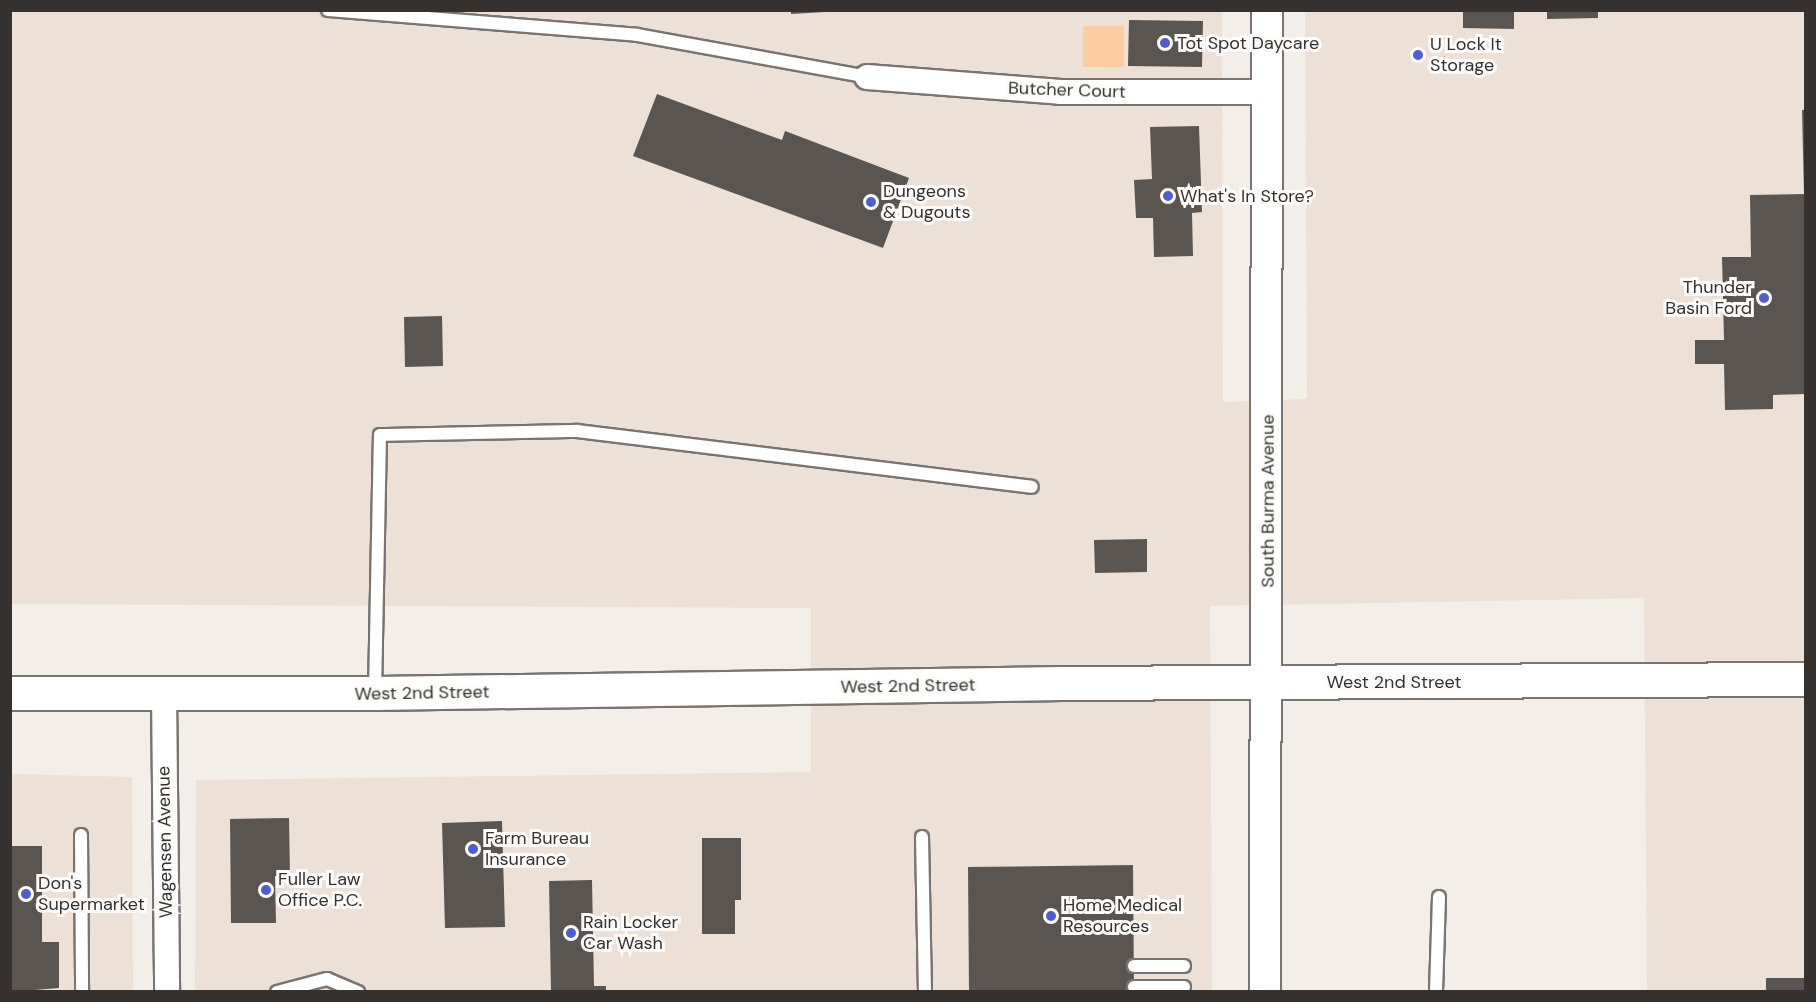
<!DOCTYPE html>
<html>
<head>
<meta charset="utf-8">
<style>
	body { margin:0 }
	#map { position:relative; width:1816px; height:1002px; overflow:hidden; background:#f4eee8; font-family:"DM Sans",sans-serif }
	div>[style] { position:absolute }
	.built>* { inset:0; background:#ede0d6 }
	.green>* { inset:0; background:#fecca0 }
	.building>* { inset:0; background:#5b5551 }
	.roads { filter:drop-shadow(2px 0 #7a7470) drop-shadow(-2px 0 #7a7470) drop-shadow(0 2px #7a7470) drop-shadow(0 -2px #7a7470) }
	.service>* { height:12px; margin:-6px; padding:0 6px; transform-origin:6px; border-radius:6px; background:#fff }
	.minor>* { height:24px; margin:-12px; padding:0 12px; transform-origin:12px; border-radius:12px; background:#fff }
	.tertiary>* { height:30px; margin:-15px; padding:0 15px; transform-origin:15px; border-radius:15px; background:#fff }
	.primary>* { height:33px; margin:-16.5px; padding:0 16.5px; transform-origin:16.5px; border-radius:16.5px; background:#fff }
	.dots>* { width:16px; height:16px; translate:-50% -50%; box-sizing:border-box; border:3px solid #fefcfa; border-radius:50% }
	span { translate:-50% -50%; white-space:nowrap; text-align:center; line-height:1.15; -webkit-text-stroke:6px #fefcfa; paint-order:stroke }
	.poi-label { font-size:18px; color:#34312f }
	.left { translate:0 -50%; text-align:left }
	.right { translate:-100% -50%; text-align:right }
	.street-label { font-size:18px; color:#34312f }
	.frame { position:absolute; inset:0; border:12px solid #34312f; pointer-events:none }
</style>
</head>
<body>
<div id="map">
	<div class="built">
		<div style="clip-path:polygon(11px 11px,1222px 11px,1223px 402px,1307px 399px,1305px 11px,1805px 11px,1805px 991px,1647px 991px,1644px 598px,1210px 606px,1212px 992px,195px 991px,196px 780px,811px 772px,811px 608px,11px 604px)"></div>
		<div style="clip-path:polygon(11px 774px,132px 777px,133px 991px,11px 992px)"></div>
	</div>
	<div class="green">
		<div style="clip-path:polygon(1083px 26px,1124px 26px,1124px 67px,1083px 67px)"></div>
	</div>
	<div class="building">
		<div style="clip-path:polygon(791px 10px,825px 10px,825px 12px,791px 14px)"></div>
		<div style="clip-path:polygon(1463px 10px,1514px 10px,1514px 29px,1463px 28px)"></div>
		<div style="clip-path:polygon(1547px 10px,1598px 10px,1598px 18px,1547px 19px)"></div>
		<div style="clip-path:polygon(1129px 20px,1203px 21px,1202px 67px,1128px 66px)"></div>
		<div style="clip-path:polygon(657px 94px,782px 140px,785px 131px,909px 178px,883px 248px,633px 156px)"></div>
		<div style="clip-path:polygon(1802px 110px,1806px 110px,1806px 193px,1804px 194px)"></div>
		<div style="clip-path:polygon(1199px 126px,1202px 212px,1192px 213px,1193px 256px,1154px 257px,1153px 218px,1136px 218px,1134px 180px,1152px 179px,1150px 127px)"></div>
		<div style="clip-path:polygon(1806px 194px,1806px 394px,1773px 395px,1773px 409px,1725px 410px,1724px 364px,1695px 364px,1695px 340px,1724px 340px,1722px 257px,1751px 257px,1750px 195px)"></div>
		<div style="clip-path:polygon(442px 316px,443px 366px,405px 367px,404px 317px)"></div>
		<div style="clip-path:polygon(1147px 539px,1147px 572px,1095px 573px,1094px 540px)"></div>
		<div style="clip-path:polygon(289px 818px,290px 876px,275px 876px,276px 923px,231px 923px,230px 819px)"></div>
		<div style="clip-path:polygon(502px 821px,505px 927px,445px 928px,442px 823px)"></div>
		<div style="clip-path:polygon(702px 838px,741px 838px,741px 900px,735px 900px,735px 934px,702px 934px)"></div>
		<div style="clip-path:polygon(10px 846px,42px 846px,42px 942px,59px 942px,59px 988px,10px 992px)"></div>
		<div style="clip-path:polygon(1133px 865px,1134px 992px,969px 992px,968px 867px)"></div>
		<div style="clip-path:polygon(592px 880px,594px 986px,606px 986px,606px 992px,551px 992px,549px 881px)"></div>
		<div style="clip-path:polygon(1766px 978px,1806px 978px,1806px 992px,1766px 992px)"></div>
	</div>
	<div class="roads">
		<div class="service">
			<div style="left:328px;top:10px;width:310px;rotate:4.6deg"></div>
			<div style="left:637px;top:35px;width:234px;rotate:10.3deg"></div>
			<div style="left:375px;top:693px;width:258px;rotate:-88.9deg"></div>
			<div style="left:380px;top:435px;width:197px;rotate:-1.2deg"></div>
			<div style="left:577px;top:431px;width:458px;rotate:7deg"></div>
			<div style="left:81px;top:835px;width:157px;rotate:89.6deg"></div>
			<div style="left:922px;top:837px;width:155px;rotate:88.9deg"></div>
			<div style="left:1134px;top:966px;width:50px"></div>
			<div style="left:1134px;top:987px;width:50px"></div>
			<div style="left:277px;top:992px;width:52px;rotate:-14.6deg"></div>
			<div style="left:327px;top:979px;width:34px;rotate:23deg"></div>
			<div style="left:1436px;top:992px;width:95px;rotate:-88.2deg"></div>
		</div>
		<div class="minor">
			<div style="left:867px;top:77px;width:194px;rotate:4.4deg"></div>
			<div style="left:1060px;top:92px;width:206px"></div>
			<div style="left:164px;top:692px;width:300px;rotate:89.4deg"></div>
		</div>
		<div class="tertiary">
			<div style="left:1265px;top:992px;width:982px;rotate:-89.88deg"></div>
		</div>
		<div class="primary">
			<div style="left:10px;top:693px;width:365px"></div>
			<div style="left:375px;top:693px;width:687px;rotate:-0.83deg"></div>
			<div style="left:1062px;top:683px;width:744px;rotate:-0.31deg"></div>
		</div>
	</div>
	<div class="dots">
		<div style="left:1165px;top:43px;background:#4e5dd3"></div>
		<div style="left:1418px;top:55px;background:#4e5dd3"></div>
		<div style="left:1168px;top:196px;background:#4e5dd3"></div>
		<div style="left:871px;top:202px;background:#4e5dd3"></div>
		<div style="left:1764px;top:298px;background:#4e5dd3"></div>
		<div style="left:473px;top:849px;background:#4e5dd3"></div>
		<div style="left:266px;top:890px;background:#4e5dd3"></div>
		<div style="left:26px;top:894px;background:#4e5dd3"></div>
		<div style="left:1051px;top:916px;background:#4e5dd3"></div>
		<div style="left:571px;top:933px;background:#4e5dd3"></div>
	</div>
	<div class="poi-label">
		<span class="left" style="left:1177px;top:43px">Tot Spot Daycare</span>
		<span class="left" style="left:1430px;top:55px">U Lock It<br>Storage</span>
		<span class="left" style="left:883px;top:202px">Dungeons<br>&amp; Dugouts</span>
		<span class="left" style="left:1180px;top:196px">What's In Store?</span>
		<span class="right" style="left:1752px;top:298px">Thunder<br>Basin Ford</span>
		<span class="left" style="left:485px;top:849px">Farm Bureau<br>Insurance</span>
		<span class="left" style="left:278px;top:890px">Fuller Law<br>Office P.C.</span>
		<span class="left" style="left:38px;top:894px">Don's<br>Supermarket</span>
		<span class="left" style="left:1063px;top:916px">Home Medical<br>Resources</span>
		<span class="left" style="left:583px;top:933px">Rain Locker<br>Car Wash</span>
	</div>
	<div class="street-label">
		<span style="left:1067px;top:90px;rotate:2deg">Butcher Court</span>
		<span style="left:1268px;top:501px;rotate:-90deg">South Burma Avenue</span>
		<span style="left:1394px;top:682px">West 2nd Street</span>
		<span style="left:908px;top:686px;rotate:-1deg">West 2nd Street</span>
		<span style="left:422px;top:693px;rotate:-1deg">West 2nd Street</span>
		<span style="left:165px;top:842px;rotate:-91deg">Wagensen Avenue</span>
	</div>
	<div class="frame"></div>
</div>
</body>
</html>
